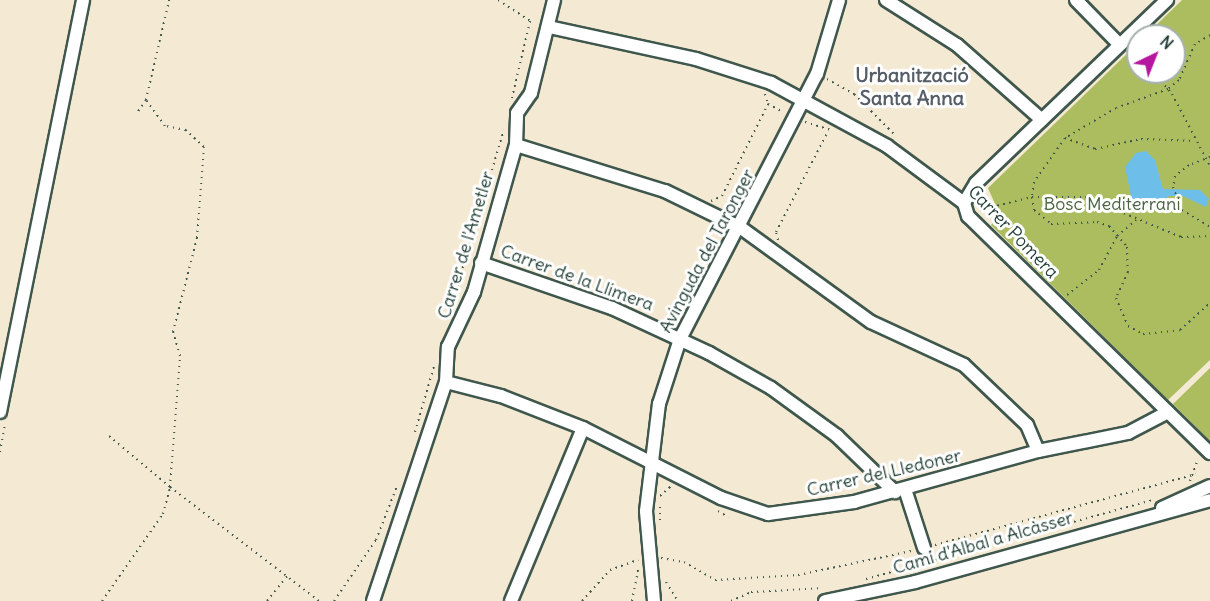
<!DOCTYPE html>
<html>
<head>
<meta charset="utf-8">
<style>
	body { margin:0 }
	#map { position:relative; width:1210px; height:601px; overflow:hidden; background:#f4e9d3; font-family:Delius,sans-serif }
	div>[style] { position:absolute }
	.green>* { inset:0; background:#acbd60 }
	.water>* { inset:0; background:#6dbfe9 }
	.path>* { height:2px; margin-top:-1px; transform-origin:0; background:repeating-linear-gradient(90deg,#3f574c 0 1.5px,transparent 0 6px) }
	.roads { filter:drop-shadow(2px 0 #3f574c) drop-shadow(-2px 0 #3f574c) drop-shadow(0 2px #3f574c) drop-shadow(0 -2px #3f574c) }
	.minor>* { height:12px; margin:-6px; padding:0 6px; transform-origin:6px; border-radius:6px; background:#fff }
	span { translate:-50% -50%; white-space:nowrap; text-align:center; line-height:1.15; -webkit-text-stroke:6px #fff; paint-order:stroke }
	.park-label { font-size:18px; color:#496341 }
	.street-label { font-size:18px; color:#1f3d34 }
	.neighbourhood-label { font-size:20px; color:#555e67; font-weight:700 }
	.north { position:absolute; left:1126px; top:24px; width:60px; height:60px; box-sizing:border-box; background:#fff; border:2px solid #a5b1ae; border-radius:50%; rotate:43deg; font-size:16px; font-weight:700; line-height:24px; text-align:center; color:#1f3d34 }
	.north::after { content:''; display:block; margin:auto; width:21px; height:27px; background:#b5179e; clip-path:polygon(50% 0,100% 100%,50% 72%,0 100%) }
</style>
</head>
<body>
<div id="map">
	<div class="green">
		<div style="clip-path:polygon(1182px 0,1210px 0,1210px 360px,1168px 400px,991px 225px,1000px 215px,988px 188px,1138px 43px,1138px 72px,1174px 72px,1174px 36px,1145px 36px)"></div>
		<div style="clip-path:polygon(1210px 368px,1210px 441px,1173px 404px)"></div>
	</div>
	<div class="water">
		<div style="clip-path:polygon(1146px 151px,1155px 160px,1163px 189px,1200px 190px,1209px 199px,1206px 207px,1183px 196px,1169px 196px,1152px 210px,1132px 201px,1125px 167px,1136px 153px)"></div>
	</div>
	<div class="path">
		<div style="left:498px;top:0;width:38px;rotate:33deg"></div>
		<div style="left:530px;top:21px;width:79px;rotate:103.2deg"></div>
		<div style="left:1210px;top:35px;width:17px;rotate:149deg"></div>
		<div style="left:1195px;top:44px;width:39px;rotate:114deg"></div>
		<div style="left:1179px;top:80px;width:14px;rotate:141deg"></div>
		<div style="left:1168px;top:89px;width:55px;rotate:159.9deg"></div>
		<div style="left:1116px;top:108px;width:59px;rotate:149.5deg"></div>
		<div style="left:1065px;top:138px;width:54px;rotate:125.2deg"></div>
		<div style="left:1034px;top:182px;width:15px;rotate:98deg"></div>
		<div style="left:1032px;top:197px;width:13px;rotate:81deg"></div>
		<div style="left:1034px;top:210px;width:22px;rotate:39deg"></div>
		<div style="left:1051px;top:224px;width:46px;rotate:-2.5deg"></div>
		<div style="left:1097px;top:222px;width:13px;rotate:18deg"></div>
		<div style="left:1109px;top:226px;width:28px;rotate:49deg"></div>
		<div style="left:1127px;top:247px;width:25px;rotate:88deg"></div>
		<div style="left:1128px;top:272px;width:29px;rotate:115deg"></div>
		<div style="left:1116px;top:298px;width:30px;rotate:67deg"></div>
		<div style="left:1128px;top:326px;width:17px;rotate:28deg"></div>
		<div style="left:1143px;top:334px;width:37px;rotate:-6deg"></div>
		<div style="left:1180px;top:330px;width:40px;rotate:-42deg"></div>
		<div style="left:1129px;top:52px;width:11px;rotate:38deg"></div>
		<div style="left:1153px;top:72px;width:29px;rotate:49deg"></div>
		<div style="left:1172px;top:94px;width:81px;rotate:62.2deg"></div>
		<div style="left:827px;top:79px;width:31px;rotate:29deg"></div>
		<div style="left:854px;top:94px;width:59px;rotate:45deg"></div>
		<div style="left:765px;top:94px;width:10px;rotate:73deg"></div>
		<div style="left:768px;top:104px;width:17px;rotate:28deg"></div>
		<div style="left:146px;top:100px;width:103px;rotate:-77deg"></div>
		<div style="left:805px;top:122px;width:28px;rotate:17deg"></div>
		<div style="left:1065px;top:138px;width:32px;rotate:20deg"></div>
		<div style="left:1095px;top:149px;width:47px;rotate:-12.3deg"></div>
		<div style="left:1141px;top:139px;width:54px;rotate:2.1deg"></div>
		<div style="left:1210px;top:157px;width:22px;rotate:159deg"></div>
		<div style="left:1189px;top:165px;width:18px;rotate:142deg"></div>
		<div style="left:1175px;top:176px;width:11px;rotate:100deg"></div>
		<div style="left:1173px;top:187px;width:25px;rotate:69deg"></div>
		<div style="left:1182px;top:210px;width:33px;rotate:31deg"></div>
		<div style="left:711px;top:201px;width:12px;rotate:-24deg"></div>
		<div style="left:722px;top:196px;width:103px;rotate:-63.4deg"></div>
		<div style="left:980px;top:210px;width:54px;rotate:-14deg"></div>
		<div style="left:1032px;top:197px;width:53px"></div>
		<div style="left:1085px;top:197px;width:104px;rotate:22.6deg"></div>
		<div style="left:1181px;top:237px;width:29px;rotate:-2deg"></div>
		<div style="left:778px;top:240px;width:8px;rotate:-104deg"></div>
		<div style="left:776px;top:232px;width:111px;rotate:-62.7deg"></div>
		<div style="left:1067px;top:295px;width:41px;rotate:-38deg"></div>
		<div style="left:1099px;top:270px;width:38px;rotate:-62deg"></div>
		<div style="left:1117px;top:236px;width:25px;rotate:-40deg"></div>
		<div style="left:449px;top:314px;width:192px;rotate:-73.4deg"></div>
		<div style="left:415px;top:432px;width:69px;rotate:-73.9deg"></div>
		<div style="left:109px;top:436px;width:80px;rotate:39.9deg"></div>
		<div style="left:170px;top:487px;width:131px;rotate:-85.6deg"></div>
		<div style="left:180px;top:356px;width:25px;rotate:-106deg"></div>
		<div style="left:173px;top:332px;width:97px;rotate:-75.7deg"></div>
		<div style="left:197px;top:238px;width:91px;rotate:-85.6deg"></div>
		<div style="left:204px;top:147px;width:25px;rotate:-137deg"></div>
		<div style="left:186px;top:130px;width:21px;rotate:-169deg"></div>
		<div style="left:165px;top:126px;width:32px;rotate:-126deg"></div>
		<div style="left:146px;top:100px;width:16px;rotate:125deg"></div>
		<div style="left:0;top:452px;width:29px;rotate:-80deg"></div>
		<div style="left:1190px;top:481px;width:23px;rotate:-70deg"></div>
		<div style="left:660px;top:496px;width:15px;rotate:-42deg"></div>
		<div style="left:660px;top:507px;width:13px;rotate:90deg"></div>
		<div style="left:718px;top:511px;width:12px;rotate:31deg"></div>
		<div style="left:935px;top:545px;width:270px;rotate:-15.2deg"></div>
		<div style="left:661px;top:558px;width:23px;rotate:10deg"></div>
		<div style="left:684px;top:562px;width:36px;rotate:30deg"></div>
		<div style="left:715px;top:580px;width:83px;rotate:-3.4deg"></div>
		<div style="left:798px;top:575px;width:116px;rotate:-11.9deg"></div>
		<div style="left:866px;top:579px;width:298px;rotate:-15.4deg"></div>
		<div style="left:666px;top:582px;width:22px;rotate:58deg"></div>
		<div style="left:102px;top:601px;width:106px;rotate:-55deg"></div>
		<div style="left:163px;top:514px;width:28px;rotate:-75deg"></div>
		<div style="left:170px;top:487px;width:188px;rotate:37.4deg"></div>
		<div style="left:267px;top:601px;width:33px;rotate:-51deg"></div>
		<div style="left:334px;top:601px;width:74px;rotate:-55.5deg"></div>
		<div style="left:376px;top:540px;width:58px;rotate:-68.7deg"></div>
		<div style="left:582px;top:601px;width:42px;rotate:-47.9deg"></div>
		<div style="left:610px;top:570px;width:30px;rotate:-20deg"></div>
		<div style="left:632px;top:601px;width:33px;rotate:-79deg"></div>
		<div style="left:731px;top:601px;width:22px;rotate:-24deg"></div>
		<div style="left:751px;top:592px;width:72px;rotate:-3.2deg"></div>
	</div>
	<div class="roads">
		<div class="minor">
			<div style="left:886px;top:0;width:84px;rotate:32.4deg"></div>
			<div style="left:957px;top:45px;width:113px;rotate:41.4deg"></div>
			<div style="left:1076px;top:0;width:62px;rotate:45.7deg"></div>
			<div style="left:549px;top:27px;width:150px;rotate:12.3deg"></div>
			<div style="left:696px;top:59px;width:79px;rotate:17.7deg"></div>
			<div style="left:771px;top:83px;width:132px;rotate:28.5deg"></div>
			<div style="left:887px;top:146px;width:96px;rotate:36.5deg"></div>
			<div style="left:964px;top:203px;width:14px;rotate:73deg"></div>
			<div style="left:968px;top:216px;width:339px;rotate:44.4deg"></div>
			<div style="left:516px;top:145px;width:156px;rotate:17.2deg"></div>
			<div style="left:665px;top:191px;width:85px;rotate:26deg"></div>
			<div style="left:741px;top:228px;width:160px;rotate:35.9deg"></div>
			<div style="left:871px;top:322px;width:102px;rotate:24.8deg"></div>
			<div style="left:964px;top:365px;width:87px;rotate:43.6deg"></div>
			<div style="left:1027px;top:425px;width:28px;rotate:67deg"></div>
			<div style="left:964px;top:203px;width:23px;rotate:-59deg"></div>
			<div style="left:976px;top:183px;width:265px;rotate:-43.8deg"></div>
			<div style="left:481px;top:263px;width:139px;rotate:19deg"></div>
			<div style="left:612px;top:308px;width:107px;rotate:24.9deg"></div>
			<div style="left:709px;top:353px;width:71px;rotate:29.4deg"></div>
			<div style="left:771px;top:388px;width:82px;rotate:36deg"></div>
			<div style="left:837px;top:436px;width:81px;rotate:44deg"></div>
			<div style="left:446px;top:382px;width:57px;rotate:14.3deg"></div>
			<div style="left:501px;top:396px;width:88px;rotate:21.3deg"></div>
			<div style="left:583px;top:428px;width:155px;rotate:26.9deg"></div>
			<div style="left:721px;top:498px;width:50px;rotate:18.8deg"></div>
			<div style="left:768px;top:514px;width:87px;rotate:-7.9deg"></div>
			<div style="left:854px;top:502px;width:191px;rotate:-15.5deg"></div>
			<div style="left:1038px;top:451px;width:92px;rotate:-11.3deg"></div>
			<div style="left:1128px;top:433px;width:45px;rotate:-27.7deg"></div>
			<div style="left:0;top:412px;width:420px;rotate:-78.6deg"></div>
			<div style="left:905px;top:489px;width:62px;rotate:72.1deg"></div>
			<div style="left:1162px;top:508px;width:53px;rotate:-24.6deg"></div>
			<div style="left:373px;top:601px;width:231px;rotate:-71.6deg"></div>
			<div style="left:446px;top:382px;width:35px;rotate:-87deg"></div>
			<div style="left:448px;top:347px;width:61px;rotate:-64.7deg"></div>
			<div style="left:474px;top:292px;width:153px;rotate:-74.1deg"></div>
			<div style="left:516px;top:145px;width:32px;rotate:-88deg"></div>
			<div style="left:517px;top:113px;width:24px;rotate:-55deg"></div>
			<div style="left:531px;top:93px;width:96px;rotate:-76.1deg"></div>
			<div style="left:511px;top:601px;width:187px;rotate:-67.4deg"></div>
			<div style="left:654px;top:601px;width:90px;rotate:-95.1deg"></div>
			<div style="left:646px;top:511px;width:108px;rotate:-83.1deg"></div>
			<div style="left:659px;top:404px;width:68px;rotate:-72.1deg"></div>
			<div style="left:680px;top:339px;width:298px;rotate:-62.7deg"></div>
			<div style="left:817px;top:74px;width:77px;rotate:-73.4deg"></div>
			<div style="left:825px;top:601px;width:92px;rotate:-11.9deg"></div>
			<div style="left:915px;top:582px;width:306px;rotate:-15.5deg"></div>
		</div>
	</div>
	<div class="park-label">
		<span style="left:1112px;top:204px">Bosc Mediterrani</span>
	</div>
	<div class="street-label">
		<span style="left:1013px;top:232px;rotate:46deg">Carrer Pomera</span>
		<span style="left:466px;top:245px;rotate:-73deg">Carrer de l'Ametler</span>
		<span style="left:707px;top:251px;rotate:-62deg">Avinguda del Taronger</span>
		<span style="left:577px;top:278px;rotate:20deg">Carrer de la Llimera</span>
		<span style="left:884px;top:473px;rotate:-13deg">Carrer del Lledoner</span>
		<span style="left:983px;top:543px;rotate:-16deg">Camí d'Albal a Alcàsser</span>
	</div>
	<div class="neighbourhood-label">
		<span style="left:912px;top:86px">Urbanització<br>Santa Anna</span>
	</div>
	<div class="north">N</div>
</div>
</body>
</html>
